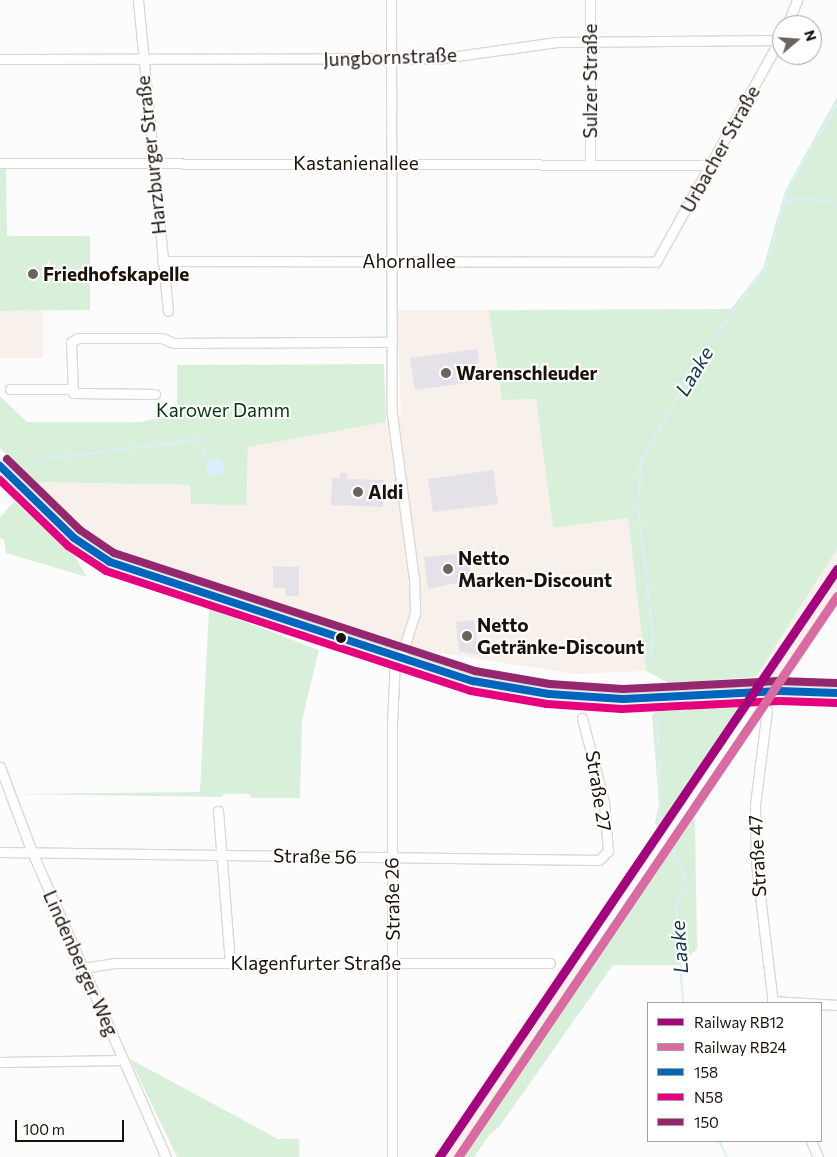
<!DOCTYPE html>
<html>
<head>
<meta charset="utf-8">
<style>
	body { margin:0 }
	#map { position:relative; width:837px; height:1157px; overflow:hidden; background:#fcfcfc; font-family:Commissioner,sans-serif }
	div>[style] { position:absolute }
	.built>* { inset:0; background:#f8f0ea }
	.green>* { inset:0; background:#d8f0d9 }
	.water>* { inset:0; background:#daeffc }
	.round { border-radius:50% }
	.stream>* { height:2px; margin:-1px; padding:0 1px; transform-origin:1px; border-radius:1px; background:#daeffc }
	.building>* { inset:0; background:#e4e2e8 }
	.roads { filter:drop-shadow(1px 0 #ddd8d4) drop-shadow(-1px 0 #ddd8d4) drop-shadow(0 1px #ddd8d4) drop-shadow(0 -1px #ddd8d4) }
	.street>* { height:9px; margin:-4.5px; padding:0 4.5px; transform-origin:4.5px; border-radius:4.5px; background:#fff }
	.secondary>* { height:11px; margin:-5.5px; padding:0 5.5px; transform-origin:5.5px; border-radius:5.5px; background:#eef2f1 }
	.rail>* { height:2px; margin:-1px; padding:0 1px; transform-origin:1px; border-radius:1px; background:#d6d6d5 }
	.bus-1>* { height:8px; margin:-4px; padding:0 4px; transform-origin:4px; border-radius:4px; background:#0065bd }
	.bus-2>* { height:8px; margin:-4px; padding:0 4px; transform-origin:4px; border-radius:4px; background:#e5007d }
	.bus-3>* { height:8px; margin:-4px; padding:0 4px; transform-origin:4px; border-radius:4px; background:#95276e }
	.rail-1>* { height:9px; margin:-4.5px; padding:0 4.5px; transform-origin:4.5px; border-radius:4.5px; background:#a5027d }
	.rail-2>* { height:9px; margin:-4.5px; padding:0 4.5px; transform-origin:4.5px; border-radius:4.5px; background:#da6ba2 }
	.dots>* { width:14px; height:14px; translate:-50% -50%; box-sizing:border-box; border:2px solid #fff; border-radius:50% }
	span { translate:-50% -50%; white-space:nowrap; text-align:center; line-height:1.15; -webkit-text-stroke:4px #fff; paint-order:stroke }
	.street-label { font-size:19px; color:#1a1209 }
	.poi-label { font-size:19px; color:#1a1209; font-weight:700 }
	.left { translate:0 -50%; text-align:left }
	.park-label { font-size:19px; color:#08340f }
	.water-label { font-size:20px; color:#12374a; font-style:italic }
	.legend { position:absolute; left:647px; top:1002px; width:175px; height:140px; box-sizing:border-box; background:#fff; border:1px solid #a3a09d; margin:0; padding:6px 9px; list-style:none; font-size:15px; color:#1a1209 }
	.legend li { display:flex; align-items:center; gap:10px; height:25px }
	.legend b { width:25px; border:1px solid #a3a09d }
	.north { position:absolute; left:772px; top:15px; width:50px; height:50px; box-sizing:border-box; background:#fff; border:1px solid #a3a09d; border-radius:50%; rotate:72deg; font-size:14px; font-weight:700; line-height:20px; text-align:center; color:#1a1209 }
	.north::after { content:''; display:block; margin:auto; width:18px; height:22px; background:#69645e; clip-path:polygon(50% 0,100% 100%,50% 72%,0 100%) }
	.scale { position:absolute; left:15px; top:1120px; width:109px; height:22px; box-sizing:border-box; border:2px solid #1a1209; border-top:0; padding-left:6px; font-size:15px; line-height:18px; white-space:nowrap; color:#1a1209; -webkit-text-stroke:4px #fff; paint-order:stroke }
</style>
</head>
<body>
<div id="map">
	<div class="built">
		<div style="clip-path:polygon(397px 310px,489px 310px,502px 400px,536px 399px,553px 528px,628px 518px,646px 671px,576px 674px,402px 647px,118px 551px,84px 529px,35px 482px,191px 485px,191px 504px,248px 447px,386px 422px,401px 414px)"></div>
		<div style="clip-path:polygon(0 311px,43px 311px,43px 358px,0 358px)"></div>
		<div style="clip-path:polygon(837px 549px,837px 596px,773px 685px,751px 686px)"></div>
		<div style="clip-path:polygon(562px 965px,583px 965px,453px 1157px,432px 1157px)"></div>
	</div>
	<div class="green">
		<div style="clip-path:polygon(837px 97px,837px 549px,756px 677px,669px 683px,646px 671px,628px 518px,553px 528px,536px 399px,502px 400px,489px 310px,731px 309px,763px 268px,785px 191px)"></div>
		<div style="clip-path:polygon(0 167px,6px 167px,7px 236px,90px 236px,90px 310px,0 311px)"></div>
		<div style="clip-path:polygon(384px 364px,386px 422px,248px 447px,246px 505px,191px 504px,190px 485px,35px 482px,0 448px,0 396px,27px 422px,141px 422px,177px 414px,177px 365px)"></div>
		<div style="clip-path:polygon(15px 501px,75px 556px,87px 577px,6px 553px,4px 540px,0 538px,0 517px)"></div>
		<div style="clip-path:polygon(209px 608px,319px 650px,302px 720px,300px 798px,251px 798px,250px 794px,223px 794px,223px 797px,12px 794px,200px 792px)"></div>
		<div style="clip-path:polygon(720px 699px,745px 705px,658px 828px,655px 823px,659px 804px,652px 715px,662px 706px)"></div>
		<div style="clip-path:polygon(695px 816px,697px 949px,679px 965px,613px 965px,499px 1127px,490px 1134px,474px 1157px,453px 1157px,585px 961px,594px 962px)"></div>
		<div style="clip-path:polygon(130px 1059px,278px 1139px,299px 1139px,299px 1157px,177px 1157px)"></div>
	</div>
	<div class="water">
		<div class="round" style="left:206px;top:458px;width:18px;height:18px"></div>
	</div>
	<div class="stream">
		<div style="left:784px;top:203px;width:16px;rotate:-18deg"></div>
		<div style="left:799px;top:198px;width:38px;rotate:7deg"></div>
		<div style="left:200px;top:439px;width:24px;rotate:75deg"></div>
		<div style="left:36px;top:460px;width:170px;rotate:-7.1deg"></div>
		<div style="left:650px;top:662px;width:29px;rotate:-84deg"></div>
		<div style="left:653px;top:633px;width:126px;rotate:-96.8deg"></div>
		<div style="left:638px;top:508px;width:47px;rotate:-86.3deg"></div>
		<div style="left:641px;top:461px;width:125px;rotate:-60.1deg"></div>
		<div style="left:703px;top:353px;width:110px;rotate:-53.9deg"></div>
		<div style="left:768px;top:264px;width:74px;rotate:-76deg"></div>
		<div style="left:786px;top:192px;width:102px;rotate:-59.9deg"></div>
		<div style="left:658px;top:715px;width:107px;rotate:88.9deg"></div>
		<div style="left:668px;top:838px;width:52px;rotate:67.4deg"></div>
		<div style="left:688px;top:886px;width:22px;rotate:124deg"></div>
		<div style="left:676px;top:904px;width:99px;rotate:86deg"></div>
		<div style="left:719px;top:1141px;width:18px;rotate:63deg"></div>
	</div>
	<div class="building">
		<div style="clip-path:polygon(26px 270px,41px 270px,41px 277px,25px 277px)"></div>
		<div style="clip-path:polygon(477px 349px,481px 381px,415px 390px,410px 358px)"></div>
		<div style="clip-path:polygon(493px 470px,498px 504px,433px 512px,428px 479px)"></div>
		<div style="clip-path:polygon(340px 473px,347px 473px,346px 479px,384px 480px,383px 507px,331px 505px,332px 478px,340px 478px)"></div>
		<div style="clip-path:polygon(457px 548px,464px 548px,465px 553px,468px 552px,471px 580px,428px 589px,424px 557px,457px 554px)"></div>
		<div style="clip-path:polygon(273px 566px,299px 567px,299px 596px,286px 596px,286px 588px,273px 588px)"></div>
		<div style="clip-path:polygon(474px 620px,478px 655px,459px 651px,456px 622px)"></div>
	</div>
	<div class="roads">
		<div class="street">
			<div style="left:138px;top:0;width:312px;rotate:84.5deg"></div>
			<div style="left:391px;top:0;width:414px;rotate:89.9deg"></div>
			<div style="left:392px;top:414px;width:165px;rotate:82.4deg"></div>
			<div style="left:414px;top:578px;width:35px;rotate:88deg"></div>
			<div style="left:415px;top:613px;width:49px;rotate:107.7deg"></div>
			<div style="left:590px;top:0;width:162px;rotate:90deg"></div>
			<div style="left:787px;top:25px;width:27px;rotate:-68deg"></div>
			<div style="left:0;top:59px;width:443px;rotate:-0.1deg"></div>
			<div style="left:443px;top:58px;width:115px;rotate:-8deg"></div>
			<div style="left:557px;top:42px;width:223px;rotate:-0.5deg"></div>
			<div style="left:0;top:163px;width:711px;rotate:0.16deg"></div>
			<div style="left:162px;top:261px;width:494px;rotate:0.1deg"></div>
			<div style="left:656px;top:262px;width:259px;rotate:-60.9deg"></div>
			<div style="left:10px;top:389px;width:61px"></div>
			<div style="left:155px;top:394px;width:82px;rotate:-179.3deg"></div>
			<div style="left:73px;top:393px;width:51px;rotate:-92.2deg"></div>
			<div style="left:71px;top:342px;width:8px;rotate:-30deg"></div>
			<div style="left:78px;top:338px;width:84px"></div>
			<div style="left:162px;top:338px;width:13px;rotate:23deg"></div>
			<div style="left:174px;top:343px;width:218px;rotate:-0.3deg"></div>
			<div style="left:767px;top:710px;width:96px;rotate:97.2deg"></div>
			<div style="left:755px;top:805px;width:58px;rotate:89deg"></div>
			<div style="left:756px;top:863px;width:141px;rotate:83.1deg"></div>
			<div style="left:0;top:767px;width:91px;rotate:69.4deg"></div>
			<div style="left:32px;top:852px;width:333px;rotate:66.3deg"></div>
			<div style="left:218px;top:811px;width:151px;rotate:85.5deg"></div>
			<div style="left:0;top:852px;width:599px;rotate:0.77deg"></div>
			<div style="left:599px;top:860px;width:13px;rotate:-45deg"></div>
			<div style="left:608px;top:851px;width:49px;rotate:-94.7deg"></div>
			<div style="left:604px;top:802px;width:87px;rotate:-104.7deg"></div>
			<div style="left:83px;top:968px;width:33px;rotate:-9deg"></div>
			<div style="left:116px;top:963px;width:434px"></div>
			<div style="left:772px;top:1001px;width:65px;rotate:3.5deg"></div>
			<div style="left:0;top:1062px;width:123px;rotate:-0.9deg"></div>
			<div style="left:811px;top:1141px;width:17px;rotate:66deg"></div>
			<div style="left:392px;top:1157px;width:433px;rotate:-90deg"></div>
			<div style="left:392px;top:724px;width:66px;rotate:-87.4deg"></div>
		</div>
		<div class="secondary">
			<div style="left:0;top:466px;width:103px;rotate:44.2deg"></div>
			<div style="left:74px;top:538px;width:43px;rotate:33.7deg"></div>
			<div style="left:110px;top:562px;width:382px;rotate:18.2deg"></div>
			<div style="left:473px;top:681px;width:77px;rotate:9.7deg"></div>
			<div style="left:549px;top:694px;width:74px;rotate:3.9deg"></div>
			<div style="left:623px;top:699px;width:157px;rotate:-2.9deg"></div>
			<div style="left:780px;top:691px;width:57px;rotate:2deg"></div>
		</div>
	</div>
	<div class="rail">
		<div style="left:794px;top:633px;width:81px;rotate:-58.1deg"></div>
	</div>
	<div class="bus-1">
		<div style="left:0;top:466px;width:103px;rotate:44.2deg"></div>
		<div style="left:74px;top:538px;width:43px;rotate:33.7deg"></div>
		<div style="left:110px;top:562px;width:382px;rotate:18.2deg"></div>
		<div style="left:473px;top:681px;width:77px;rotate:9.7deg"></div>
		<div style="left:549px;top:694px;width:74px;rotate:3.9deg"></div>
		<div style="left:623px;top:699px;width:157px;rotate:-2.9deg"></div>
		<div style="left:780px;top:691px;width:57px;rotate:2deg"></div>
	</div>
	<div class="bus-2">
		<div style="left:0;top:480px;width:95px;rotate:44.1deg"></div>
		<div style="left:68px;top:546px;width:45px;rotate:33.3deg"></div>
		<div style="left:106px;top:571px;width:384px;rotate:18.2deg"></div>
		<div style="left:471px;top:691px;width:77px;rotate:9.7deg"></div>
		<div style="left:547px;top:704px;width:75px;rotate:3.8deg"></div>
		<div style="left:622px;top:709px;width:158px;rotate:-2.9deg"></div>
		<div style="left:780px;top:701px;width:57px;rotate:2deg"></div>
	</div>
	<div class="bus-3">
		<div style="left:7px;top:459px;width:102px;rotate:44.2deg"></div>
		<div style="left:80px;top:530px;width:41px;rotate:34.1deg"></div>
		<div style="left:114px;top:553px;width:380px;rotate:18.1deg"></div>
		<div style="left:475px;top:671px;width:76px;rotate:9.8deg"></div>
		<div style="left:550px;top:684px;width:73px;rotate:3.9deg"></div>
		<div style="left:623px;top:689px;width:156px;rotate:-2.9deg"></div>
		<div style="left:779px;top:681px;width:58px;rotate:2deg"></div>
	</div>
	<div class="rail-1">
		<div style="left:439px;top:1157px;width:710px;rotate:-55.91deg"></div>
	</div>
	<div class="rail-2">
		<div style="left:458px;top:1157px;width:677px;rotate:-55.96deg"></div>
	</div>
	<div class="dots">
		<div style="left:33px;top:274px;background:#69645e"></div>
		<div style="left:446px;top:373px;background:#69645e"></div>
		<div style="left:358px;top:492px;background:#69645e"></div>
		<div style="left:448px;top:569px;background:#69645e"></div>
		<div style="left:467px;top:636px;background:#69645e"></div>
		<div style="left:341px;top:638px;background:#1a1209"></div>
	</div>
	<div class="street-label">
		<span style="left:390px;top:57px;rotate:-2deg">Jungbornstraße</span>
		<span style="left:590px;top:81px;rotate:-90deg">Sulzer Straße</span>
		<span style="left:720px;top:149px;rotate:-61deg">Urbacher Straße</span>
		<span style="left:151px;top:155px;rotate:-96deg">Harzburger Straße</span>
		<span style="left:356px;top:163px">Kastanienallee</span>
		<span style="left:409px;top:261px">Ahornallee</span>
		<span style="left:599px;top:791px;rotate:81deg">Straße 27</span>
		<span style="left:315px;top:856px;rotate:1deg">Straße 56</span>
		<span style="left:757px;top:856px;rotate:-93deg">Straße 47</span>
		<span style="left:392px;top:899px;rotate:-91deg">Straße 26</span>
		<span style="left:81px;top:963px;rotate:66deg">Lindenberger Weg</span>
		<span style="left:316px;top:963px">Klagenfurter Straße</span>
	</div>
	<div class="poi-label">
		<span class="left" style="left:43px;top:274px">Friedhofskapelle</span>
		<span class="left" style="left:456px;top:373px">Warenschleuder</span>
		<span class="left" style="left:368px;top:492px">Aldi</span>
		<span class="left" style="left:458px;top:569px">Netto<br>Marken-Discount</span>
		<span class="left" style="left:477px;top:636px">Netto<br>Getränke-Discount</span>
	</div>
	<div class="park-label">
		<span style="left:223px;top:410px">Karower Damm</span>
	</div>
	<div class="water-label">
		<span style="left:694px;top:371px;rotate:-59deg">Laake</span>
		<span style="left:679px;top:947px;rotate:-94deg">Laake</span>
	</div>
	<ul class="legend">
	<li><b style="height:6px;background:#a5027d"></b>Railway RB12</li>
	<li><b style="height:6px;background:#da6ba2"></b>Railway RB24</li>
	<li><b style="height:6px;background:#0065bd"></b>158</li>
	<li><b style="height:6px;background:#e5007d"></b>N58</li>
	<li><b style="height:6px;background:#95276e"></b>150</li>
	</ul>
	<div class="north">N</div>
	<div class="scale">100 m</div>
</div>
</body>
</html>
